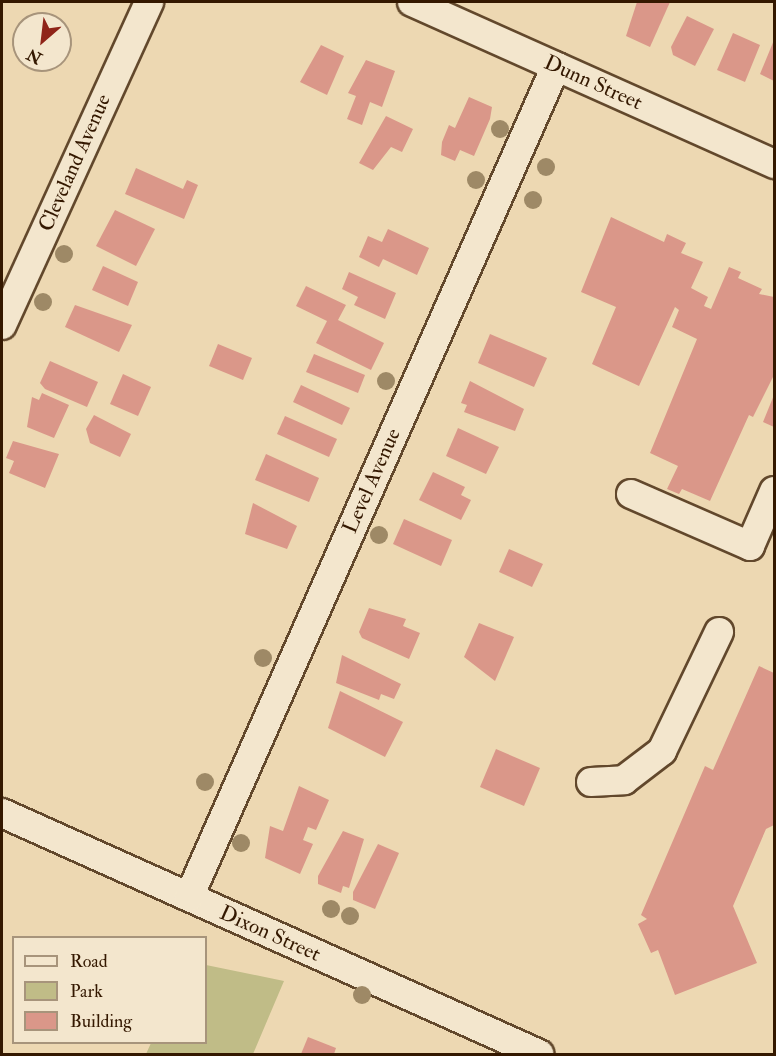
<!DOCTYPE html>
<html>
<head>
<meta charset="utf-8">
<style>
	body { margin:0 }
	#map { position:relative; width:776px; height:1056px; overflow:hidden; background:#edd8b2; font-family:"IM FELL Double Pica",serif }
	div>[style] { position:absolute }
	.green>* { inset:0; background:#c0bc87 }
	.building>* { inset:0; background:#da9789 }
	.roads { filter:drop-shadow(2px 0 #62482c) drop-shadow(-2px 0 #62482c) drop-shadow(0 2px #62482c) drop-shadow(0 -2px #62482c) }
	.minor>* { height:28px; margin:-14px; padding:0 14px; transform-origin:14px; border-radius:14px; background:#f3e6cd }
	.trees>* { width:18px; height:18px; margin:-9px; border-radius:50%; background:#9e8966 }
	span { translate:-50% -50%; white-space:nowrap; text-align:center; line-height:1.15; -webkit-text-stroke:4.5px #f3e6cd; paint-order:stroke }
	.street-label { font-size:21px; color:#341800 }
	.frame { position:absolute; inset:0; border:3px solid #341800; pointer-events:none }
	.legend { position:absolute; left:12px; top:936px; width:195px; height:108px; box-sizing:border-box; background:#f3e6cd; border:2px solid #a7947b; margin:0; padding:8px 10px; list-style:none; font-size:18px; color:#341800 }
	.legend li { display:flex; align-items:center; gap:12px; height:30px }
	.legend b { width:30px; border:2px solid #a7947b }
	.north { position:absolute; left:12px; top:12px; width:60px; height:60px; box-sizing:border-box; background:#f3e6cd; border:2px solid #a7947b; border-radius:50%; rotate:208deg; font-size:16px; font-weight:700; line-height:24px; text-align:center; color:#341800 }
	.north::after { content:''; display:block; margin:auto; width:21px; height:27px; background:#8f2418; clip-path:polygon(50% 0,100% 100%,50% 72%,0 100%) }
</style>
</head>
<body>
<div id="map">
	<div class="green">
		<div style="clip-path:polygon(206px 965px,284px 981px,253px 1054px,146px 1054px,151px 1043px,206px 1042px)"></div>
	</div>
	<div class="building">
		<div style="clip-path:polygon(637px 2px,670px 2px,650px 47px,626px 36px)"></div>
		<div style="clip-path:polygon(687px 16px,714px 29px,695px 66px,673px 55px,671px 47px)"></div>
		<div style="clip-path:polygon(733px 33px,760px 45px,745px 82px,717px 70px)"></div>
		<div style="clip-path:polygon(774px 40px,774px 81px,760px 74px)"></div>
		<div style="clip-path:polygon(321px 45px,344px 56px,327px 95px,300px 82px)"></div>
		<div style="clip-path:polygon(366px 60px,395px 71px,382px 107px,370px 102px,362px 125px,347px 119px,356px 96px,348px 93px)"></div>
		<div style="clip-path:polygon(469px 97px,492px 107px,490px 119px,474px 156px,460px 150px,455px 161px,441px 155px,442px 142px,449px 125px,455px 128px)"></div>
		<div style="clip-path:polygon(386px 116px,413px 129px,402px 152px,391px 147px,373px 170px,359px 163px)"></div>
		<div style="clip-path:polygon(136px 168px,183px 189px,187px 180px,198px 185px,184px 219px,125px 194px)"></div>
		<div style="clip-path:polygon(115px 210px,155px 229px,136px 266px,96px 246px)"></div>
		<div style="clip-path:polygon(611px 217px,664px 242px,667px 234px,686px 243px,681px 253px,703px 262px,691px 288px,708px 297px,704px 306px,711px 309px,729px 267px,741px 272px,738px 278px,762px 289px,759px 294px,774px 297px,774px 375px,753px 417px,749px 415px,710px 501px,682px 489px,679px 494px,667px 489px,678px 466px,650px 453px,697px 339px,672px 327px,679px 310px,675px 307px,639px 386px,592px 364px,616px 307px,581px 292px)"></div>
		<div style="clip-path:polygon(388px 229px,429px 248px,417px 275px,383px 259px,379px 267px,359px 257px,368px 236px,382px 242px)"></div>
		<div style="clip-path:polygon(103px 266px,138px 282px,128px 306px,92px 290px)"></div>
		<div style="clip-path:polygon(349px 272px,396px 293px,385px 319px,354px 305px,358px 297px,342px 289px)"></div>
		<div style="clip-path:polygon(306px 286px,346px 305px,338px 320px,384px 343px,371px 370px,316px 343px,327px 321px,296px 306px)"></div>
		<div style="clip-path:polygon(75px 305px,132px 325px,119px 352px,65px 327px)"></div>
		<div style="clip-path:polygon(490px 334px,547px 358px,534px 387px,478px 363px)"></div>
		<div style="clip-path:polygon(218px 344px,252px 358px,243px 380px,209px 366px)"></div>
		<div style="clip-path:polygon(314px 354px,365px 375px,358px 393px,306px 372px)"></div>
		<div style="clip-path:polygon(50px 361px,98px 382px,87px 407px,45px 389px,40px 383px)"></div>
		<div style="clip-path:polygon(123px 374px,151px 387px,138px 416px,110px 404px)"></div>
		<div style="clip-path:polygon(470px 381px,524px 409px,515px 431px,464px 412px,467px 405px,461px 403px)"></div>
		<div style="clip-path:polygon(301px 385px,350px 408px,342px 425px,293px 402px)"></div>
		<div style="clip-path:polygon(42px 393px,69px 405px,54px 438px,27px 427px,32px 397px,39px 400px)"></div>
		<div style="clip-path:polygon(774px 395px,774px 427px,763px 422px)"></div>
		<div style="clip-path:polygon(94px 415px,131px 434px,120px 457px,90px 443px,86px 429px)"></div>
		<div style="clip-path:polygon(285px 416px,337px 439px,329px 457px,277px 434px)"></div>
		<div style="clip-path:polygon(458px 428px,499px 447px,486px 474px,446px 456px)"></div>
		<div style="clip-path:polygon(13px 441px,59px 454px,45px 488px,9px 473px,14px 461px,6px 458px)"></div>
		<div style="clip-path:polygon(266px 454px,319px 478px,309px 502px,255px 480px)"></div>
		<div style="clip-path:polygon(433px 472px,465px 487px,461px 495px,471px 500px,461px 520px,419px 500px)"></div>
		<div style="clip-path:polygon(253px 503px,297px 526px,287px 549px,245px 534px)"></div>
		<div style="clip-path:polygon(404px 519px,452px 540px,441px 566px,393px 544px)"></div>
		<div style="clip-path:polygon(509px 549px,543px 564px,532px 587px,499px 572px)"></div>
		<div style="clip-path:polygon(369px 608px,406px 619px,403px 626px,420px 633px,409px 659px,362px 638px,359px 632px)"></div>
		<div style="clip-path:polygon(479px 623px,514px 637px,495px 681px,464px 657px)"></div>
		<div style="clip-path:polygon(342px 655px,401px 684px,394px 699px,381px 694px,379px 700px,336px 683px)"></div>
		<div style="clip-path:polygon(759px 666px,774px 673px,774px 825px,766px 829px,733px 906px,757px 963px,675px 995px,658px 950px,651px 953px,638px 924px,647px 919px,641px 915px,705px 766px,713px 770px)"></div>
		<div style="clip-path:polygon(340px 691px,403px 722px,385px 757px,328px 728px)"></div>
		<div style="clip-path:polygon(496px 749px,540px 768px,524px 806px,480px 787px)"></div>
		<div style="clip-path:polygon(299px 786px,329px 800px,316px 830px,308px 827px,303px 840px,313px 844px,300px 874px,265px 858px,270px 826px,283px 831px)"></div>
		<div style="clip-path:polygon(343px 831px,364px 839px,349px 888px,343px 886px,341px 893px,318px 884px,318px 876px)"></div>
		<div style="clip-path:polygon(378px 844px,399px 853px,375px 909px,353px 900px,353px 892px)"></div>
		<div style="clip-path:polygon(308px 1037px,336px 1048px,334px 1054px,301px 1054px)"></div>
	</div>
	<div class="roads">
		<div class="minor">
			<div style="left:412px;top:2px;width:397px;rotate:24.1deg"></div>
			<div style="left:2px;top:325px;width:355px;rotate:-65.5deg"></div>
			<div style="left:631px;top:494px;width:130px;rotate:23.6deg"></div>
			<div style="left:750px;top:546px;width:60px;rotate:-66.4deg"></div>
			<div style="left:591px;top:782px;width:33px;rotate:-3deg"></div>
			<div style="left:624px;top:780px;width:48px;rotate:-37.3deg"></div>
			<div style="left:662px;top:751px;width:132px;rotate:-64.4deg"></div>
			<div style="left:2px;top:813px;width:589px;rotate:24.17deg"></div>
			<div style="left:189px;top:897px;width:908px;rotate:-66.17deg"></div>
		</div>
	</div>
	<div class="trees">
		<div style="left:500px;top:129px"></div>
		<div style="left:546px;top:167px"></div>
		<div style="left:476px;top:180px"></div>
		<div style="left:533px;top:200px"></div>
		<div style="left:64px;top:254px"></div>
		<div style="left:43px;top:302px"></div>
		<div style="left:386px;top:381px"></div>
		<div style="left:379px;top:535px"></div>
		<div style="left:263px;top:658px"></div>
		<div style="left:205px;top:782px"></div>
		<div style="left:241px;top:843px"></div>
		<div style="left:331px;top:909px"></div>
		<div style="left:350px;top:916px"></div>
		<div style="left:362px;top:995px"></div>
	</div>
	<div class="street-label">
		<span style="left:593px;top:83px;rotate:24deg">Dunn Street</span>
		<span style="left:75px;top:163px;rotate:-66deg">Cleveland Avenue</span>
		<span style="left:372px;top:481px;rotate:-66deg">Level Avenue</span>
		<span style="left:270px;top:934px;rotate:24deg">Dixon Street</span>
	</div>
	<div class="frame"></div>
	<ul class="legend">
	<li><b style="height:8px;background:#f3e6cd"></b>Road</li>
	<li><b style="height:16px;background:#c0bc87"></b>Park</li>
	<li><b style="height:16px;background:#da9789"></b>Building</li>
	</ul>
	<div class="north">N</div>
</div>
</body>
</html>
